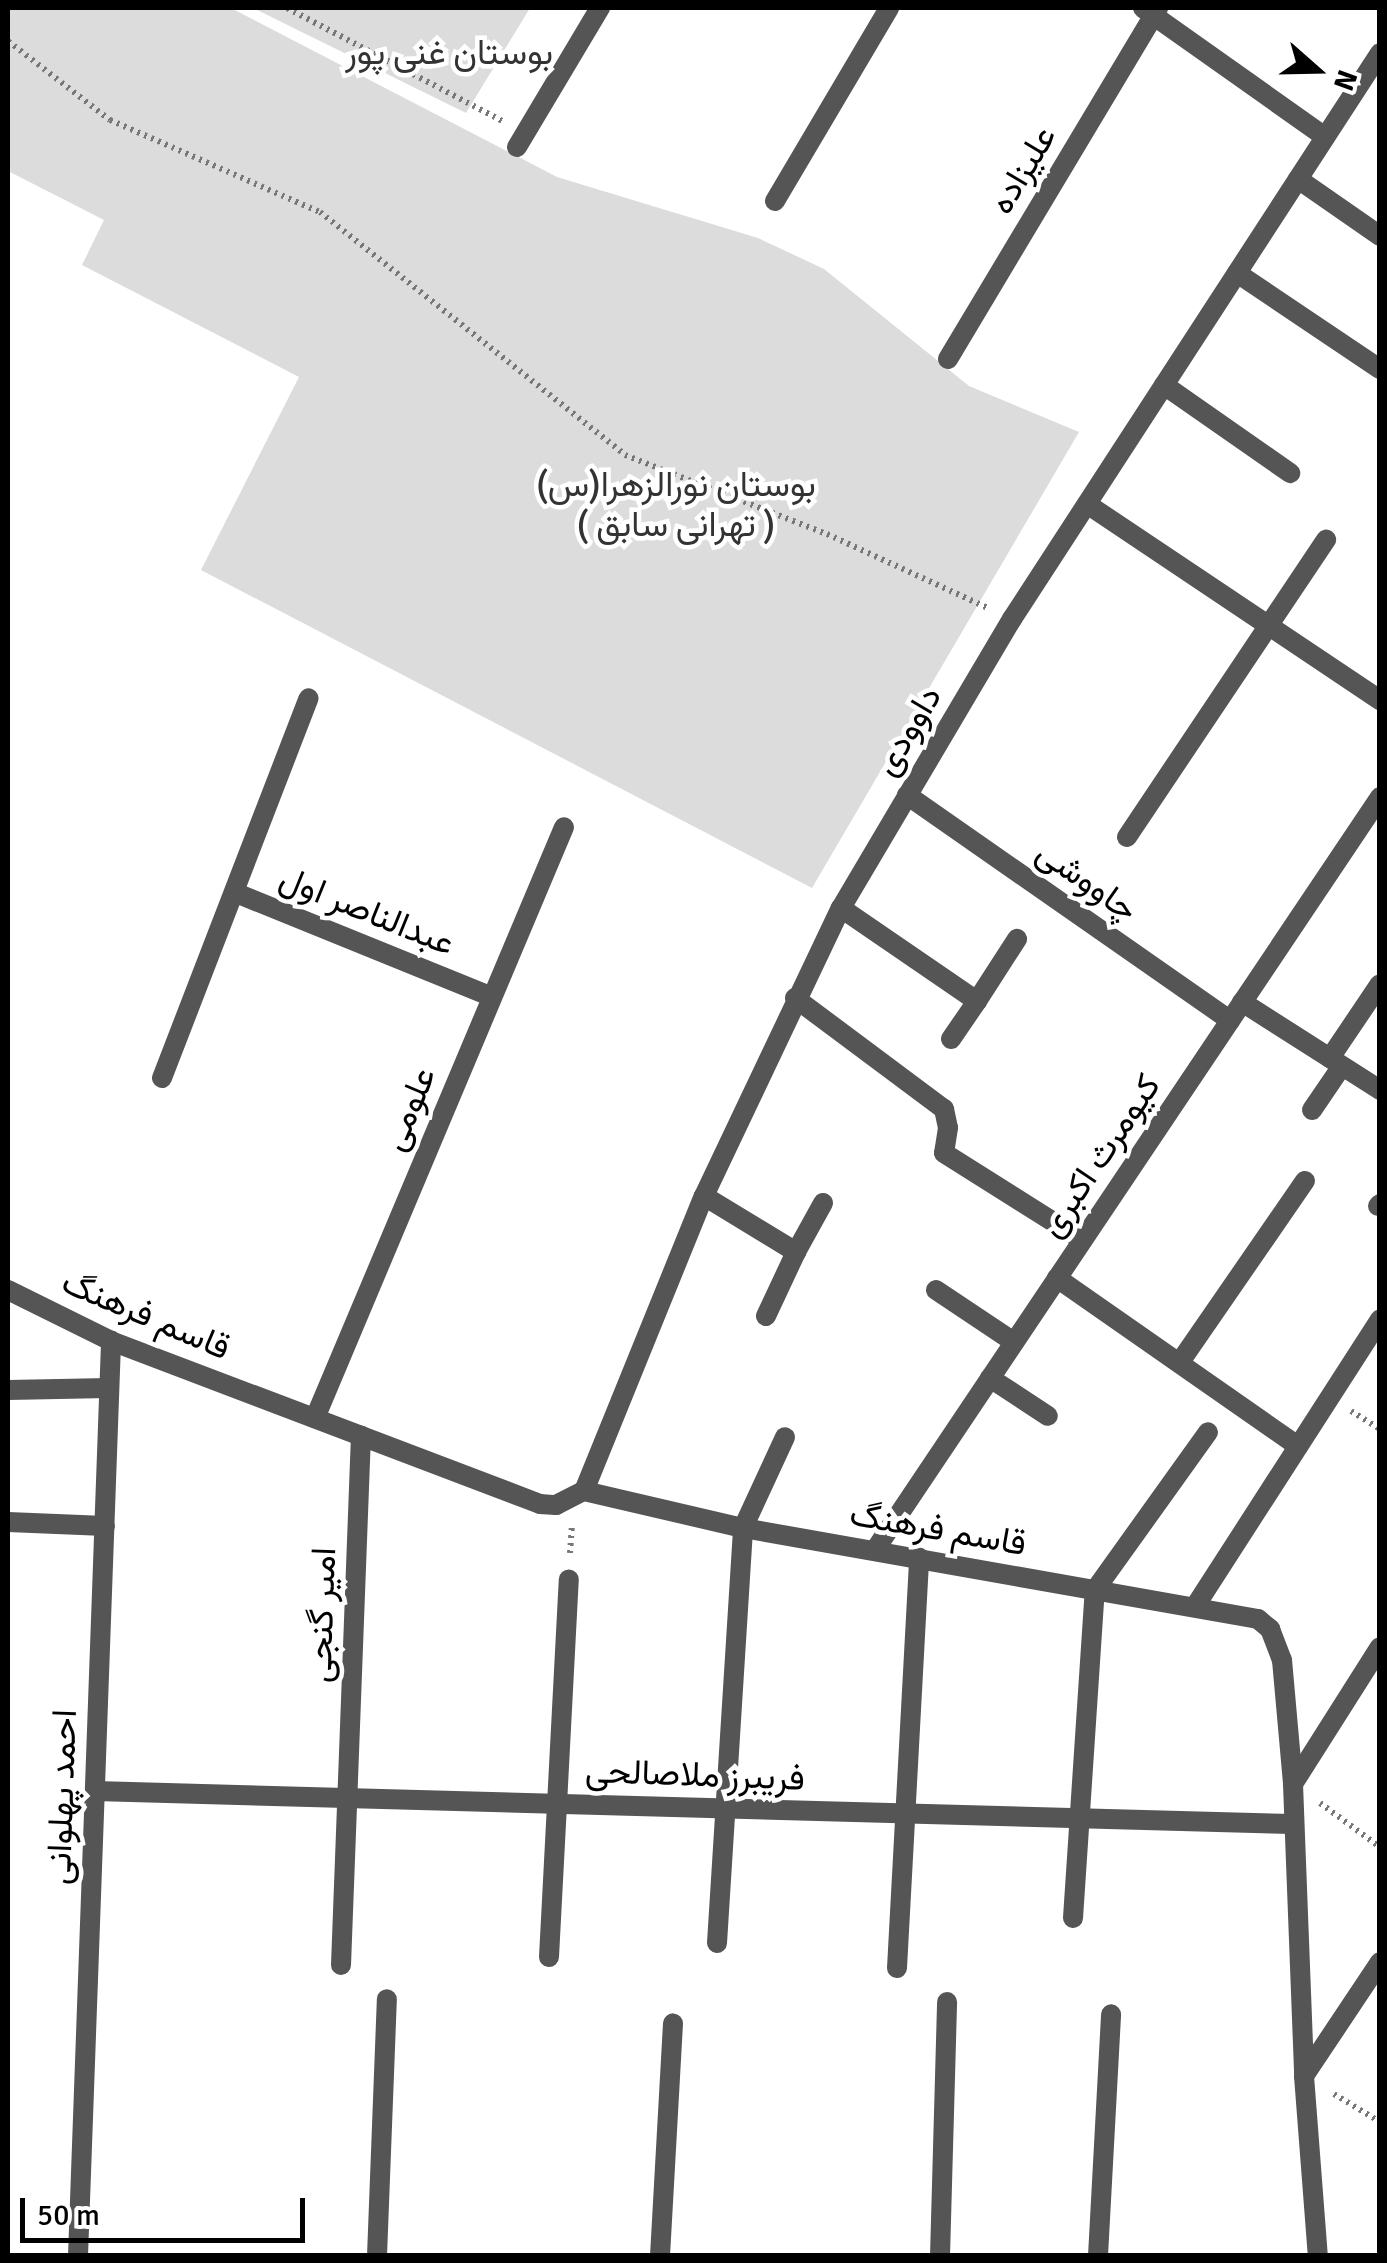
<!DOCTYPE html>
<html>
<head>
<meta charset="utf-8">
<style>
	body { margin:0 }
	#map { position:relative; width:1387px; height:2263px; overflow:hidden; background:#fff; font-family:Signika,Vazirmatn,sans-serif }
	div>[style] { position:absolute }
	.green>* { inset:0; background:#dcdcdc }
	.path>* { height:6px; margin-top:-3px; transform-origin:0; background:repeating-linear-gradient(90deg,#777 0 2.5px,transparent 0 7.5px) }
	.minor>* { height:20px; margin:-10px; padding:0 10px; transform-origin:10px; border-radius:10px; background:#555 }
	.tertiary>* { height:20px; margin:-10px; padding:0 10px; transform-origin:10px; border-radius:10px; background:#555 }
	span { translate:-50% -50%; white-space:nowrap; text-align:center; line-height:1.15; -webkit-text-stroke:9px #fff; paint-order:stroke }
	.park-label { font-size:35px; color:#333 }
	.street-label { font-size:35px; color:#000 }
	.frame { position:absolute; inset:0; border:10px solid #000; pointer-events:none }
	.north { position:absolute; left:1267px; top:20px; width:100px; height:100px; -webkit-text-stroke:8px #fff; paint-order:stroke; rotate:110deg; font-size:28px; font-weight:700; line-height:40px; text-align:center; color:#000 }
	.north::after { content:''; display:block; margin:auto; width:35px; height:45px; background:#000; clip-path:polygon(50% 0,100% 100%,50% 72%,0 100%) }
	.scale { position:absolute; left:20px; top:2198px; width:285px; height:45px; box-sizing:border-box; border:5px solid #000; border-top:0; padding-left:12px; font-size:30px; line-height:35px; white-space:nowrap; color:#000; -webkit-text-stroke:8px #fff; paint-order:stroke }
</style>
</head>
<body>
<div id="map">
	<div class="green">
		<div style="clip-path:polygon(8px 8px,231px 8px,557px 177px,758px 238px,824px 269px,969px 386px,1079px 432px,812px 888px,201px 570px,299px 377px,82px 265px,104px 220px,8px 171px)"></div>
		<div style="clip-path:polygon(253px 8px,530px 8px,466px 113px)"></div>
	</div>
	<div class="path">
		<div style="left:287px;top:8px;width:243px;rotate:27.7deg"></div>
		<div style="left:8px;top:41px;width:129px;rotate:37.8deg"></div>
		<div style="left:110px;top:120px;width:229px;rotate:23.7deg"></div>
		<div style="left:320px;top:212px;width:390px;rotate:38.5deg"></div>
		<div style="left:625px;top:455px;width:217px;rotate:21.4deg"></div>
		<div style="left:827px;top:534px;width:177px;rotate:24.7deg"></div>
		<div style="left:1351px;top:1411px;width:34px;rotate:32deg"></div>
		<div style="left:570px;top:1553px;width:27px;rotate:-86deg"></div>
		<div style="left:1320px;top:1803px;width:74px;rotate:36.3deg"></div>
		<div style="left:1334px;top:2094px;width:54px;rotate:31.3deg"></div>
	</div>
	<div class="minor">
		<div style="left:1143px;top:8px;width:223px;rotate:35.3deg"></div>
		<div style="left:517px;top:147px;width:162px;rotate:-59.2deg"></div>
		<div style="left:1298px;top:179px;width:100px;rotate:34.8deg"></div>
		<div style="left:775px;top:201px;width:224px;rotate:-59.4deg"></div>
		<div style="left:1237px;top:273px;width:172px;rotate:33.9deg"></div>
		<div style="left:948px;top:359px;width:409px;rotate:-59.1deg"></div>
		<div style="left:1164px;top:385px;width:154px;rotate:34.9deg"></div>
		<div style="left:1087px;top:504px;width:353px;rotate:33.8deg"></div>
		<div style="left:907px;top:795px;width:394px;rotate:34.9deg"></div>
		<div style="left:1127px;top:837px;width:358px;rotate:-56.2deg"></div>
		<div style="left:236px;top:893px;width:276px;rotate:22.1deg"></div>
		<div style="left:841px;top:908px;width:165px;rotate:34.4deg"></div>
		<div style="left:977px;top:1001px;width:74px;rotate:-57.2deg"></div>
		<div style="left:795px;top:998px;width:186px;rotate:36.7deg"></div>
		<div style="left:944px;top:1109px;width:19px;rotate:78deg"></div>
		<div style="left:948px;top:1128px;width:25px;rotate:99deg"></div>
		<div style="left:944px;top:1153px;width:163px;rotate:32.2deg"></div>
		<div style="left:1242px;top:1002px;width:164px;rotate:32.5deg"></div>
		<div style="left:951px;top:1039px;width:46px;rotate:-55.6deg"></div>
		<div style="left:1330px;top:1058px;width:89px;rotate:-56deg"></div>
		<div style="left:162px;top:1078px;width:407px;rotate:-68.9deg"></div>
		<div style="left:1312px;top:1110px;width:53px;rotate:-55.7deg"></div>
		<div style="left:704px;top:1196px;width:108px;rotate:31.3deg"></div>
		<div style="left:796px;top:1252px;width:56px;rotate:-61.1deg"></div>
		<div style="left:1378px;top:1206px;width:3px;rotate:-45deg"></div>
		<div style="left:1057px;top:1278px;width:294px;rotate:34.9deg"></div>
		<div style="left:8px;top:1290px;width:115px;rotate:26.3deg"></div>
		<div style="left:111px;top:1341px;width:459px;rotate:20.8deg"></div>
		<div style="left:540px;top:1504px;width:16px;rotate:4deg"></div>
		<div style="left:556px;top:1505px;width:31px;rotate:-27deg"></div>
		<div style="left:584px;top:1491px;width:163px;rotate:13.1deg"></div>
		<div style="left:743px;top:1528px;width:523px;rotate:10.02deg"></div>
		<div style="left:1258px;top:1619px;width:16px;rotate:40deg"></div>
		<div style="left:1270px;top:1629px;width:33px;rotate:69deg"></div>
		<div style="left:1282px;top:1660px;width:124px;rotate:84.9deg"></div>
		<div style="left:1293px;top:1784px;width:292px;rotate:87.8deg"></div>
		<div style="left:1304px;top:2076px;width:181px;rotate:85.6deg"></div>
		<div style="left:936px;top:1290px;width:94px;rotate:33.7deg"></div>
		<div style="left:766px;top:1316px;width:71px;rotate:-64.9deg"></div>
		<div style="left:1180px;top:1362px;width:220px;rotate:-55.4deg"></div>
		<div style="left:990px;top:1378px;width:69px;rotate:33.2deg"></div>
		<div style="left:8px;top:1390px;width:101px;rotate:-1.1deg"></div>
		<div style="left:315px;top:1418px;width:641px;rotate:-67.15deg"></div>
		<div style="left:8px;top:1522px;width:97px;rotate:2.4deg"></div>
		<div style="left:875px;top:1550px;width:907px;rotate:-56.15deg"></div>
		<div style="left:1196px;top:1605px;width:340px;rotate:-57.2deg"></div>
		<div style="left:1293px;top:1784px;width:162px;rotate:-57.6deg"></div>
		<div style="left:95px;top:1791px;width:1199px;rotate:1.58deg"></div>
		<div style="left:1073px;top:1918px;width:329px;rotate:-86.2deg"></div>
		<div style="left:1095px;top:1590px;width:194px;rotate:-54.4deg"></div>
		<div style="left:717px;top:1943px;width:416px;rotate:-86.4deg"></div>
		<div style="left:743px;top:1528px;width:100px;rotate:-65.2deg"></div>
		<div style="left:549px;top:1957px;width:378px;rotate:-87deg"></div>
		<div style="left:341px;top:1965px;width:530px;rotate:-87.84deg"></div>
		<div style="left:897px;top:1968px;width:411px;rotate:-86.9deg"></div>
		<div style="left:1304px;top:2076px;width:137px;rotate:-56.3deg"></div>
		<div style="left:377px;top:2256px;width:257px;rotate:-87.8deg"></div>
		<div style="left:660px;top:2256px;width:233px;rotate:-86.8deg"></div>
		<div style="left:940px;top:2256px;width:254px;rotate:-88.4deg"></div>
		<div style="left:1098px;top:2256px;width:242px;rotate:-86.9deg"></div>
	</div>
	<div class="tertiary">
		<div style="left:584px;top:1491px;width:318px;rotate:-67.9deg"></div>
		<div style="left:704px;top:1196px;width:319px;rotate:-64.6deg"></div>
		<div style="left:841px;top:908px;width:336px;rotate:-59.4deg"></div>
		<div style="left:1012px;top:619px;width:675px;rotate:-56.97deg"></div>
		<div style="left:78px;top:2256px;width:916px;rotate:-87.93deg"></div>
	</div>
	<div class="park-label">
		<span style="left:449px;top:53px">بوستان غنی پور</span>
		<span style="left:676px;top:505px">بوستان نورالزهرا(س)<br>( تهرانی سابق )</span>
	</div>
	<div class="street-label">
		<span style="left:1023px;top:170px;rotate:-59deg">علیزاده</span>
		<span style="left:908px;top:731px;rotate:-59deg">داوودی</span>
		<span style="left:1087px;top:881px;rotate:35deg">چاووشی</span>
		<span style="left:367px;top:911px;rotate:22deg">عبدالناصر اول</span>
		<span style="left:409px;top:1109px;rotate:-67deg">علومی</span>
		<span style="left:1100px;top:1156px;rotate:-56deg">کیومرث اکبری</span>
		<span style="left:146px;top:1315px;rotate:23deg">قاسم فرهنگ</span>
		<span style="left:938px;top:1529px;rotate:10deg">قاسم فرهنگ</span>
		<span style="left:322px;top:1615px;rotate:-88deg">امیر گنجی</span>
		<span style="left:695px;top:1775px;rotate:2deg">فریبرز ملاصالحی</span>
		<span style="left:62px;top:1797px;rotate:-88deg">احمد پهلوانی</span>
	</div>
	<div class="frame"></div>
	<div class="north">N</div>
	<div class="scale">50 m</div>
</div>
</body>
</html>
